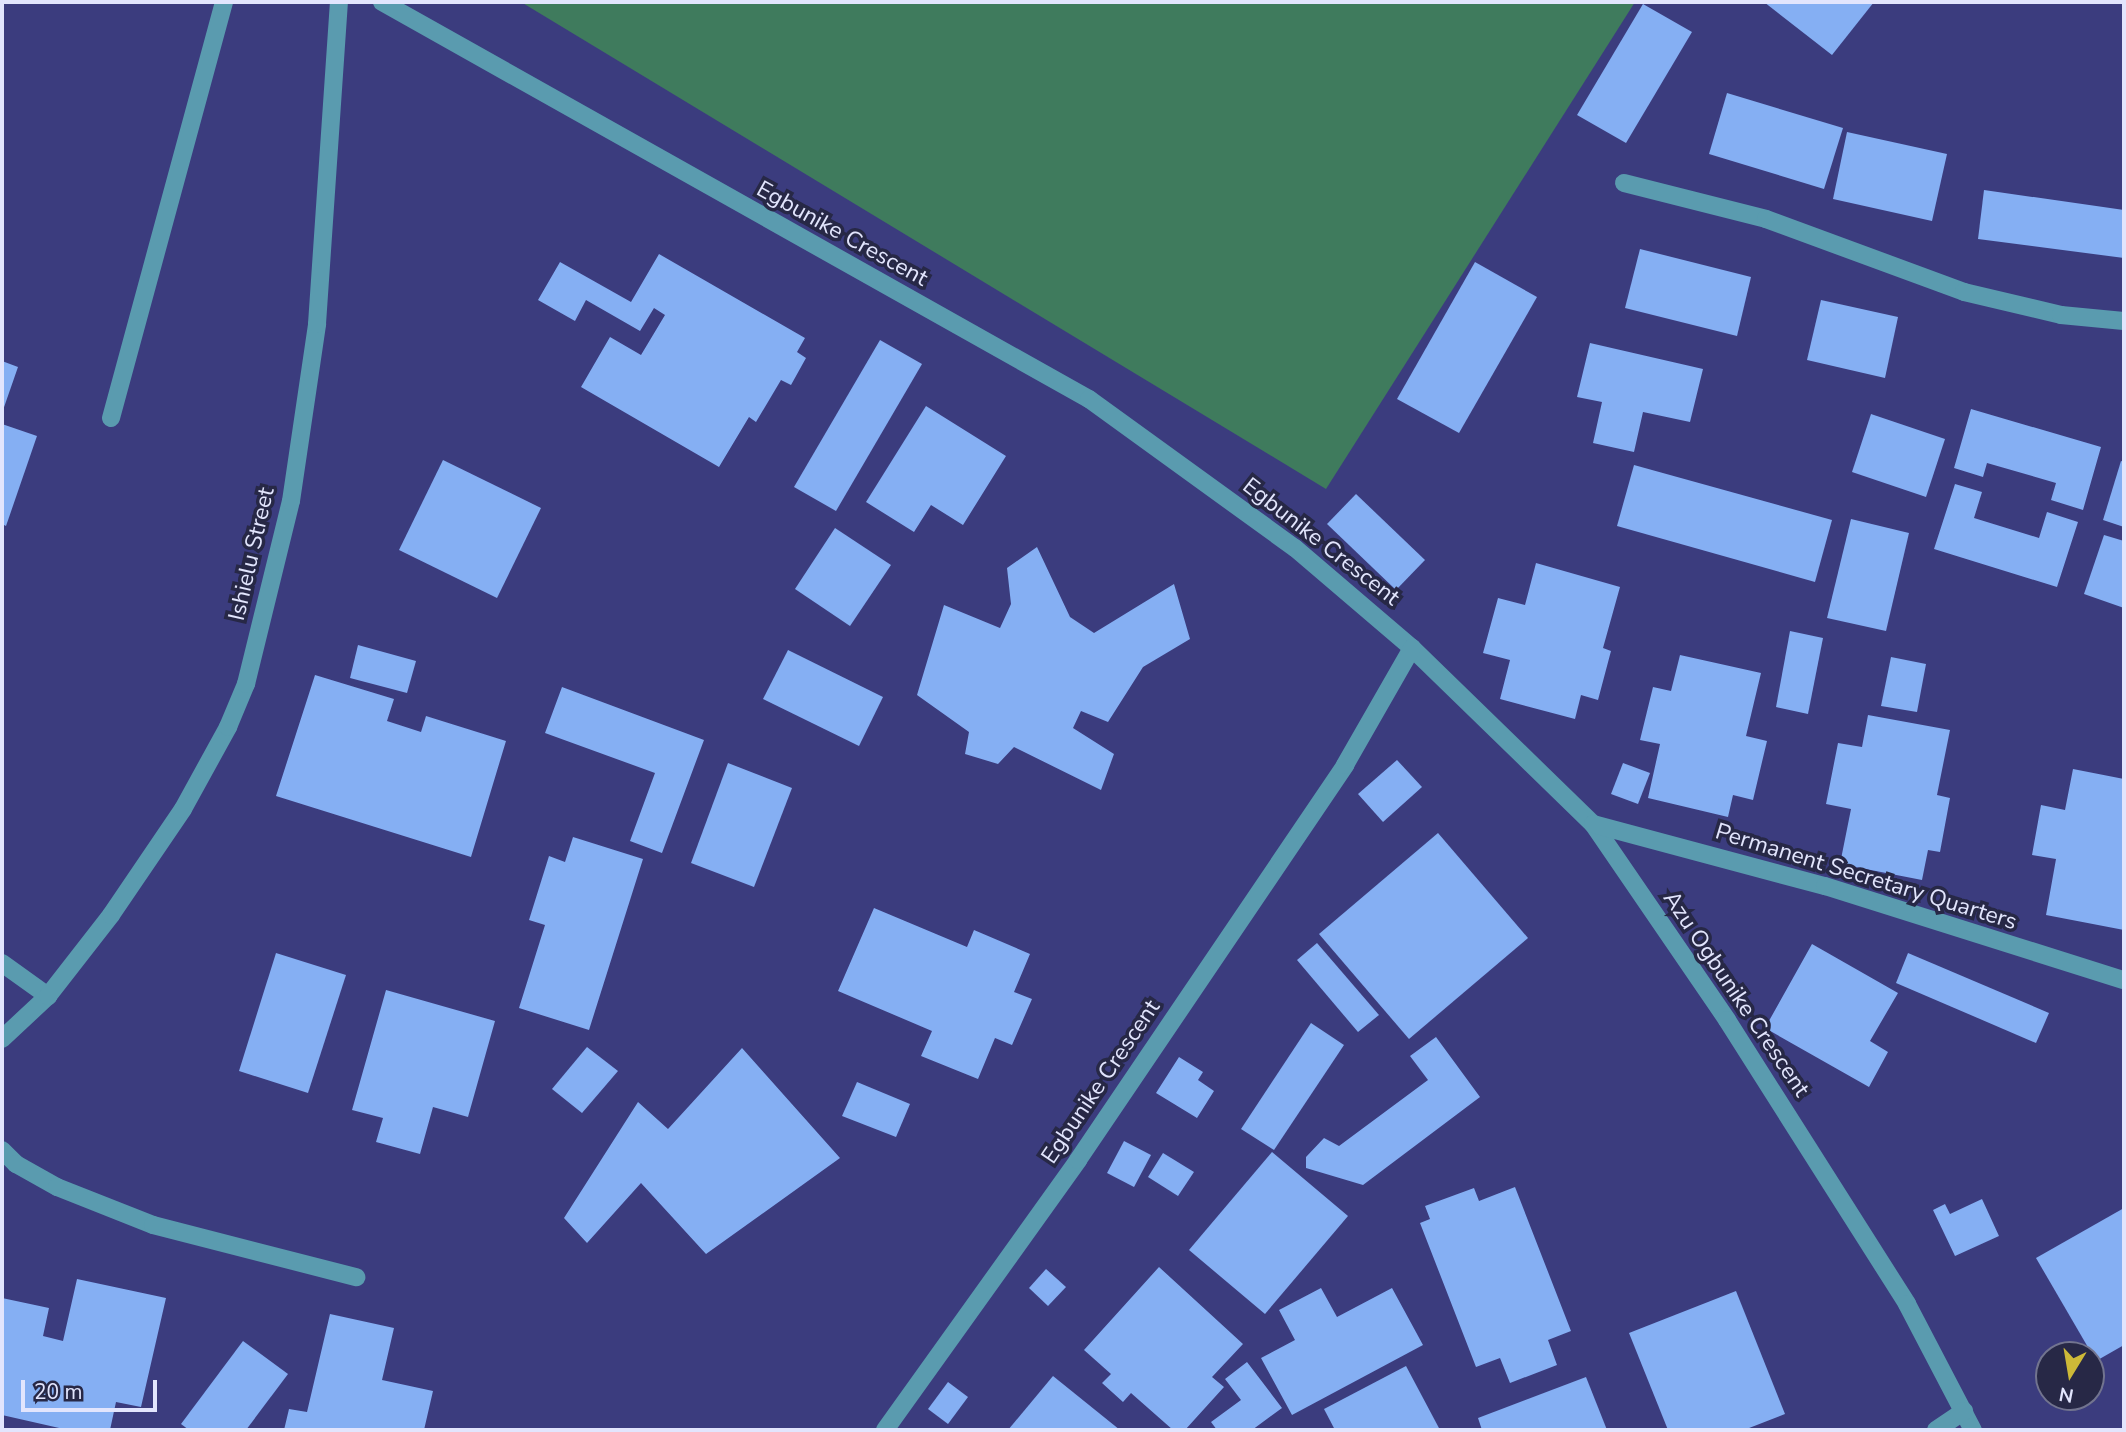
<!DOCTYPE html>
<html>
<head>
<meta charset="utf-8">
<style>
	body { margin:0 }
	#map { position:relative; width:2126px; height:1432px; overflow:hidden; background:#3b3c7e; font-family:"Nunito Sans",sans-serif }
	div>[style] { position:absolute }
	.green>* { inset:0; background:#3f7b5d }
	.building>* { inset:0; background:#85aff3 }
	.minor>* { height:18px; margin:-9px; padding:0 9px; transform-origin:9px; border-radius:9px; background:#5a9baf }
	span { translate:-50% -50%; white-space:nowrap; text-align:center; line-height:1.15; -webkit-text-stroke:7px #272846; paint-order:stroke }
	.street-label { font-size:23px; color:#e2e5fd }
	.frame { position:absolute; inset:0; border:4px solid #e2e5fd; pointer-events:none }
	.north { position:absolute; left:2035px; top:1341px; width:70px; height:70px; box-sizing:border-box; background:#272846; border:2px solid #72748f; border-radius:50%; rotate:191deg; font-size:19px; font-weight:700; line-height:28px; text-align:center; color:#e2e5fd }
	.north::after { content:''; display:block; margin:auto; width:24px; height:32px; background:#cdb938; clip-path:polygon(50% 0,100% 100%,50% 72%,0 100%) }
	.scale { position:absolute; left:21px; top:1380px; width:136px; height:32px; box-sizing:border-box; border:4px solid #e2e5fd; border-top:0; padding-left:9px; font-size:21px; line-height:24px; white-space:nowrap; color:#e2e5fd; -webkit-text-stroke:5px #272846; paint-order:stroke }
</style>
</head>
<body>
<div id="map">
	<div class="green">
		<div style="clip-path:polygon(521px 2px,1635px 2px,1326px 489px)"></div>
	</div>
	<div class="building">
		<div style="clip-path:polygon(1764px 2px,1874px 2px,1832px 55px)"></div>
		<div style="clip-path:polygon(1643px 4px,1692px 32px,1626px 143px,1577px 115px)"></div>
		<div style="clip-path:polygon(1727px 93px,1843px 128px,1824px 189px,1709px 154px)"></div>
		<div style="clip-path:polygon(1847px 132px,1947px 154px,1932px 221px,1833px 199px)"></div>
		<div style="clip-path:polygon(1984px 190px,2124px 210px,2124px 258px,1978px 239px)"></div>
		<div style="clip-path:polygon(1640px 249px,1751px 277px,1737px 336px,1625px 308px)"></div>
		<div style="clip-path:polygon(659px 254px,805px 338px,797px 352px,806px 358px,791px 385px,781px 380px,756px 422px,749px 417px,719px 467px,581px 387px,610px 337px,641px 355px,665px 315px,654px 308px,640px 331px,586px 300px,575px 321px,538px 300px,560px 262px,631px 302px)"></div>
		<div style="clip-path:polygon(1475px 262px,1537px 297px,1459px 433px,1397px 399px)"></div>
		<div style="clip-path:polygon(1821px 300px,1898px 317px,1885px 378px,1807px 360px)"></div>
		<div style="clip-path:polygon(880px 340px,922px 364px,836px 511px,794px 487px)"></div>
		<div style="clip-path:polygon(1590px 343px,1703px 369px,1690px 422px,1643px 412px,1634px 452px,1593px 443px,1602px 402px,1577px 397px)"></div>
		<div style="clip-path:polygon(2px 361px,18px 367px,2px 413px)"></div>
		<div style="clip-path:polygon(926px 406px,1006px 456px,963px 525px,931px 505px,914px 532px,866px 502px)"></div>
		<div style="clip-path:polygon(1971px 409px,2101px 447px,2083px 510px,2051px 500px,2056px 483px,1987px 463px,1983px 477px,1954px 468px)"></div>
		<div style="clip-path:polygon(1871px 414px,1945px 439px,1926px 497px,1852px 472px)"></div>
		<div style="clip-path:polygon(2px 424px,37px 436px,6px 526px,2px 524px)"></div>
		<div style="clip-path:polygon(443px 460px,541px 508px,497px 598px,399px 550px)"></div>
		<div style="clip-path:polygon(2121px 461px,2124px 462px,2124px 527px,2103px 520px)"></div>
		<div style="clip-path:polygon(1634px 465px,1832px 520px,1815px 582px,1617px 526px)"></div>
		<div style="clip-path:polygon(1955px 484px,1982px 492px,1974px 518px,2039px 538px,2047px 512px,2078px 522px,2057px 587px,1934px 549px)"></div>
		<div style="clip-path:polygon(1356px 494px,1425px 560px,1396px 590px,1327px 524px)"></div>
		<div style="clip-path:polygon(1851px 519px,1909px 533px,1886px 631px,1827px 618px)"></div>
		<div style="clip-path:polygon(835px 528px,891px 565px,850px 626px,795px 589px)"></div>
		<div style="clip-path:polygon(2104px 535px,2124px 541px,2124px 608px,2084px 594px)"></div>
		<div style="clip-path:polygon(1037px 547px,1070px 617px,1094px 633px,1174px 584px,1190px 639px,1143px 667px,1108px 722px,1081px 711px,1073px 728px,1114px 754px,1101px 790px,1014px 747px,998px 764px,965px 754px,969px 732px,917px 695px,944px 605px,1000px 628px,1011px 604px,1007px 568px)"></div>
		<div style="clip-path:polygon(1536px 563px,1620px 587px,1603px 648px,1611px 651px,1598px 700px,1581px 695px,1575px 719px,1500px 699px,1510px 660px,1483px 653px,1498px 598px,1525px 605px)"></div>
		<div style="clip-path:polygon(1790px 631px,1823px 638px,1808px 714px,1776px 707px)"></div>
		<div style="clip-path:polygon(358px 645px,416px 661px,407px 693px,350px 678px)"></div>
		<div style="clip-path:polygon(788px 650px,883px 697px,859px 746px,763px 699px)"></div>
		<div style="clip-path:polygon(1680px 655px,1761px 673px,1746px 736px,1767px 741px,1753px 800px,1733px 795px,1728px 817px,1648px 798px,1660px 744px,1640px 740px,1653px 687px,1671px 691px)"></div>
		<div style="clip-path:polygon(1891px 657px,1926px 664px,1917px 712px,1881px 706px)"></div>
		<div style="clip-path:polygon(315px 675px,394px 699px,387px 721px,421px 732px,426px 716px,506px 741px,471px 857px,276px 796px)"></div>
		<div style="clip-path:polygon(562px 687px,704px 740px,662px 853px,630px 841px,655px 773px,545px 733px)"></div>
		<div style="clip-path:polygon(1868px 715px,1950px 730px,1937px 795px,1950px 798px,1940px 852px,1928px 850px,1922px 880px,1840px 864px,1851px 809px,1826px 804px,1838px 743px,1862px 747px)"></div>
		<div style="clip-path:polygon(1397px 760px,1422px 787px,1383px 822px,1358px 794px)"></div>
		<div style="clip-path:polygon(728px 763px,792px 788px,754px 887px,691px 863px)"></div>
		<div style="clip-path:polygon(1623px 763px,1650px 773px,1638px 804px,1611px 794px)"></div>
		<div style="clip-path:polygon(2073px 769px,2124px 779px,2124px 930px,2046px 915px,2056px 859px,2032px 855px,2041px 805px,2065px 810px)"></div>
		<div style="clip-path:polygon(1438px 833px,1528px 938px,1409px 1039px,1319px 934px)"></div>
		<div style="clip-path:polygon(573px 837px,643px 859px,589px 1030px,519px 1008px,545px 925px,529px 920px,549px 856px,565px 862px)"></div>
		<div style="clip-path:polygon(874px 908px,967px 947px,974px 930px,1030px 954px,1014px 992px,1032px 999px,1012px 1045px,995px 1038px,978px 1079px,921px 1056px,932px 1031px,838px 991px)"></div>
		<div style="clip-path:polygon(1317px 943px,1379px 1015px,1358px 1032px,1297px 960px)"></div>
		<div style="clip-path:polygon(1812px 944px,1898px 993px,1870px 1041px,1888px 1052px,1869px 1087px,1765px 1028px)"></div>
		<div style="clip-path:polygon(276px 953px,346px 975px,308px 1093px,239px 1071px)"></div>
		<div style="clip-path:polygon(1908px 953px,2049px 1013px,2036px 1043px,1896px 983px)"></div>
		<div style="clip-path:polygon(386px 990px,495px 1021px,468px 1117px,433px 1107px,420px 1154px,376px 1142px,383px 1118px,352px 1110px)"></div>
		<div style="clip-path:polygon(1311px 1023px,1344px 1045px,1274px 1150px,1241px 1129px)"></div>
		<div style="clip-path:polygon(1436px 1037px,1480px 1097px,1363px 1185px,1306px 1168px,1306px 1157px,1324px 1138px,1339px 1146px,1428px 1080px,1410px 1056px)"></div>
		<div style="clip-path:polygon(587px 1047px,618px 1071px,582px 1113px,552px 1089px)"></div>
		<div style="clip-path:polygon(742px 1048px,840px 1158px,706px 1254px,641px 1183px,587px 1243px,564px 1218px,638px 1102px,668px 1129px)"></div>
		<div style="clip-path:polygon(1179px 1057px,1203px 1072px,1198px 1080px,1214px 1091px,1197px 1118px,1156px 1093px)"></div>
		<div style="clip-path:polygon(857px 1082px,910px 1104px,896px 1137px,842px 1116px)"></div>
		<div style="clip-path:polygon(1124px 1141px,1151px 1155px,1134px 1187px,1107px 1173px)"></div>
		<div style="clip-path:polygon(1272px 1152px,1348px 1216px,1265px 1314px,1189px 1250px)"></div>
		<div style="clip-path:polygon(1163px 1153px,1194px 1172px,1178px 1196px,1148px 1177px)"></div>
		<div style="clip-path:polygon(1515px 1187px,1571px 1331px,1548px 1340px,1557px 1365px,1510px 1383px,1500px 1358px,1476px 1367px,1420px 1223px,1430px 1219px,1425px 1206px,1474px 1188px,1479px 1201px)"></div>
		<div style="clip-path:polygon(1982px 1199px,1999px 1236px,1955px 1256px,1933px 1210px,1945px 1204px,1950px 1214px)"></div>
		<div style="clip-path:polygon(2124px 1208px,2124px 1345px,2096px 1361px,2036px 1258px)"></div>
		<div style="clip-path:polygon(1159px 1267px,1243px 1344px,1212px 1377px,1224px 1387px,1185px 1430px,1173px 1430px,1131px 1393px,1123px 1402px,1102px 1383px,1111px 1374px,1084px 1350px)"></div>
		<div style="clip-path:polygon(1046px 1269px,1066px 1287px,1048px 1306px,1029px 1288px)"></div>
		<div style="clip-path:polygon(77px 1279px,166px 1298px,141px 1407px,116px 1402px,110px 1430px,68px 1430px,2px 1415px,2px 1298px,49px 1308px,43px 1336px,63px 1341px)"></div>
		<div style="clip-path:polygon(1321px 1288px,1337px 1317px,1392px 1288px,1423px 1345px,1292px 1415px,1261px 1358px,1295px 1340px,1279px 1310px)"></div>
		<div style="clip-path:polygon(1736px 1291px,1785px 1414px,1744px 1430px,1668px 1430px,1629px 1333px)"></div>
		<div style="clip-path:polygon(330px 1314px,394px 1328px,382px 1380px,433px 1391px,424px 1430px,284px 1430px,289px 1409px,307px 1412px)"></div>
		<div style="clip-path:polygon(243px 1341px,288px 1374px,246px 1430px,189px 1430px,181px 1424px)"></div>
		<div style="clip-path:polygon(1247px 1362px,1282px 1408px,1252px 1430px,1217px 1430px,1211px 1422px,1241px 1400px,1225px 1379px)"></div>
		<div style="clip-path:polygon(1406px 1366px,1440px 1430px,1335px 1430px,1324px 1409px)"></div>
		<div style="clip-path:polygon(1053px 1376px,1120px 1430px,1008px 1430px)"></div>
		<div style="clip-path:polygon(1586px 1377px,1607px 1430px,1482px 1430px,1478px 1418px)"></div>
		<div style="clip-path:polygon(948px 1382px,968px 1397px,948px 1424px,928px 1409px)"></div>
	</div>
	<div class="minor">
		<div style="left:382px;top:2px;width:811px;rotate:29.32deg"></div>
		<div style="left:1089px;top:399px;width:254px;rotate:35.9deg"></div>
		<div style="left:1295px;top:548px;width:154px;rotate:40.5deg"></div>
		<div style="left:1412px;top:648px;width:252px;rotate:44.2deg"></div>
		<div style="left:1593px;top:824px;width:237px;rotate:55.6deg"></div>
		<div style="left:1727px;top:1020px;width:336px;rotate:57.6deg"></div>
		<div style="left:1907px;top:1304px;width:142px;rotate:62.4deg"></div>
		<div style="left:1624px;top:183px;width:146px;rotate:14.2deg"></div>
		<div style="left:1766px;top:219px;width:211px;rotate:20.2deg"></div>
		<div style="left:1964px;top:292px;width:100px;rotate:13.3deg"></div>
		<div style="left:2061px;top:315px;width:63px;rotate:5.4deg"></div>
		<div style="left:111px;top:418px;width:431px;rotate:-74.8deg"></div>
		<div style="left:1593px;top:824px;width:240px;rotate:15deg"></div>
		<div style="left:1825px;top:886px;width:313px;rotate:17.5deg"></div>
		<div style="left:2px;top:963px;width:57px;rotate:35.7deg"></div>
		<div style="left:2px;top:1039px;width:63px;rotate:-43.1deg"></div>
		<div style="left:48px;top:996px;width:103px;rotate:-52.1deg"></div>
		<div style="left:111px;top:915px;width:128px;rotate:-55.8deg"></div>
		<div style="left:183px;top:809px;width:94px;rotate:-61.2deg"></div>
		<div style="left:228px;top:727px;width:47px;rotate:-67.3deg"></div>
		<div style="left:246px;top:684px;width:188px;rotate:-76.2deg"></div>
		<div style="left:291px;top:501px;width:179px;rotate:-81.6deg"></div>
		<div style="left:317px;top:324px;width:323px;rotate:-86.1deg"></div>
		<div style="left:2px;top:1150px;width:20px;rotate:45deg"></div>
		<div style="left:16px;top:1164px;width:47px;rotate:29.3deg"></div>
		<div style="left:57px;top:1187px;width:103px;rotate:21.6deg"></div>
		<div style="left:153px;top:1225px;width:210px;rotate:14.4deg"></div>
		<div style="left:885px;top:1430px;width:332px;rotate:-54.4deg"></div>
		<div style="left:1078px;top:1160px;width:477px;rotate:-55.9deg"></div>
		<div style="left:1345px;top:765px;width:135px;rotate:-60.2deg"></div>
		<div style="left:1936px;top:1430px;width:34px;rotate:-34deg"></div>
	</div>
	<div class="street-label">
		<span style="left:842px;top:234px;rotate:29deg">Egbunike Crescent</span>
		<span style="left:1321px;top:542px;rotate:38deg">Egbunike Crescent</span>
		<span style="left:252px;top:554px;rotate:-77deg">Ishielu Street</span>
		<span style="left:1866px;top:877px;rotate:17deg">Permanent Secretary Quarters</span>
		<span style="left:1736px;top:994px;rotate:56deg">Azu Ogbunike Crescent</span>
		<span style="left:1101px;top:1082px;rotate:-56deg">Egbunike Crescent</span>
	</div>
	<div class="frame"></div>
	<div class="north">N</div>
	<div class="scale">20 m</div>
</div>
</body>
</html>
